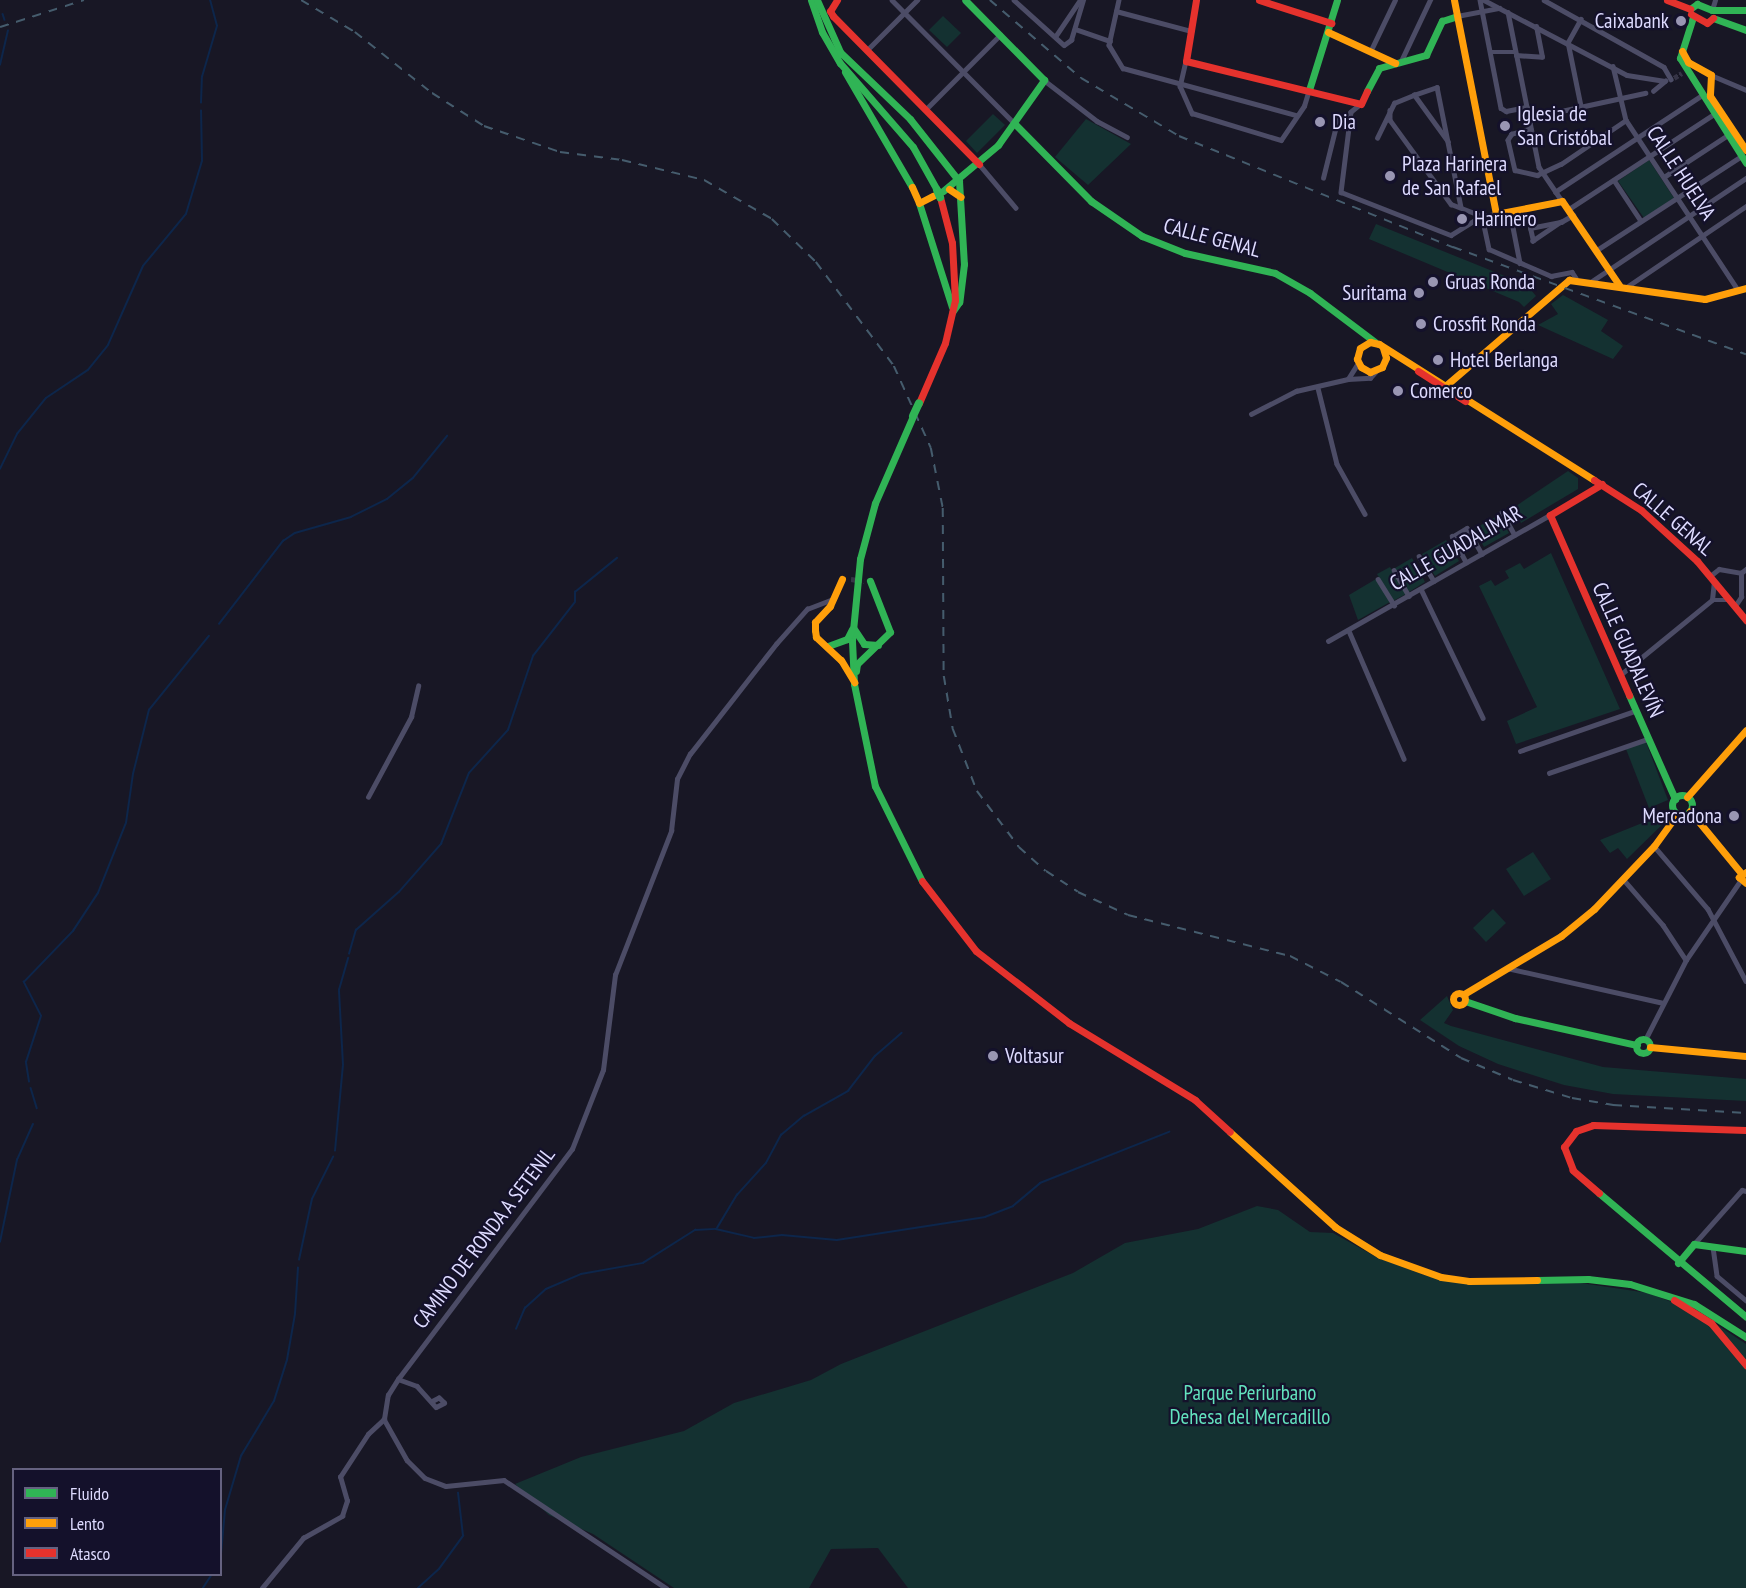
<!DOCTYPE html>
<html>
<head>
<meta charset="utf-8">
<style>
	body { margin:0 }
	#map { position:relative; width:1746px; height:1588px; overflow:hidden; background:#181725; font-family:"PT Sans Narrow",sans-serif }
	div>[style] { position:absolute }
	.green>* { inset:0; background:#143131 }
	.stream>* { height:1.5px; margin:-0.75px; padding:0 0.75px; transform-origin:0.75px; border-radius:0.75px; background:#0d264b }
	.street-tunnel>* { height:4.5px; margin-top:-2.25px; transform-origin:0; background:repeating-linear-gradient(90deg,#363446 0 4.5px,transparent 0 6.5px) }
	.street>* { height:4.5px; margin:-2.25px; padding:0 2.25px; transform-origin:2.25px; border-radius:2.25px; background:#4c4c66 }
	.fast>* { height:7px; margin:-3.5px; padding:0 3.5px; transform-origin:3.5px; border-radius:3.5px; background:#30b455 }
	.fast>.ring { margin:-3.5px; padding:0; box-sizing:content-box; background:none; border:7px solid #30b455; border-radius:50% }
	.slow>* { height:7px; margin:-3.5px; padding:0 3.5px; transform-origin:3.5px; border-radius:3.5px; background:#ff9f0a }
	.slow>.ring { margin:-3.5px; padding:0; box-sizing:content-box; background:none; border:7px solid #ff9f0a; border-radius:50% }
	.jam>* { height:7px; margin:-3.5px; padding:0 3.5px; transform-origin:3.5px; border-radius:3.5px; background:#e5322d }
	.rail>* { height:1.5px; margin-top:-0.75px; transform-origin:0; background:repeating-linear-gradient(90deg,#455c6d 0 9px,transparent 0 17px) }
	.fast-bridge>* { height:8px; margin:-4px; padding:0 4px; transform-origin:4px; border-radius:4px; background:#30b455 }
	.dots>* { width:16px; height:16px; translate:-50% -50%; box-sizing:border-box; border:3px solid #14112b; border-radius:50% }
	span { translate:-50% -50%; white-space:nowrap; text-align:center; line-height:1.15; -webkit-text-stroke:4.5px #14112b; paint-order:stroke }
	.poi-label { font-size:21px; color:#dedbff }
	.right { translate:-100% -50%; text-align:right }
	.left { translate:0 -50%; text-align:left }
	.street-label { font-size:21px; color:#dedbff }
	.park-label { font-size:21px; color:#63e3be }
	.legend { position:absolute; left:12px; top:1468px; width:210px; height:108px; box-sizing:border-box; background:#14112b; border:2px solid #656280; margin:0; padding:8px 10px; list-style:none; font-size:18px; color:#dedbff }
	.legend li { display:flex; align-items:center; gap:12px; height:30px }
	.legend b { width:30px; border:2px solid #656280 }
</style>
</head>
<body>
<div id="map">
	<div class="green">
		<div style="clip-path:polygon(943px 16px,961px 33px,947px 47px,929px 30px)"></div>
		<div style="clip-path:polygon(993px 114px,1005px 125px,977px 153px,966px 141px)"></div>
		<div style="clip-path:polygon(1086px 119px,1131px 144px,1088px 185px,1055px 157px)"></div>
		<div style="clip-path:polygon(1649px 160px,1674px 198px,1644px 218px,1618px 181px)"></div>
		<div style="clip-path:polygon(1376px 224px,1527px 285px,1536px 296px,1524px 307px,1519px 302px,1369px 239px)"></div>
		<div style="clip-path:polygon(1563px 295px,1608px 320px,1601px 331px,1623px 346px,1613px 359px,1538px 325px,1558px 314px,1551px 304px)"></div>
		<div style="clip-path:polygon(1568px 471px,1578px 478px,1578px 489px,1521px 523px,1513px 508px)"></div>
		<div style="clip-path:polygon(1499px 515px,1509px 533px,1484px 547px,1474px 529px)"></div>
		<div style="clip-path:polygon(1446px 540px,1459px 561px,1435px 576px,1422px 554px)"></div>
		<div style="clip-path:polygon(1551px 553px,1620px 709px,1516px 744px,1507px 721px,1537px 707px,1479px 586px,1491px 580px,1495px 586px,1509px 578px,1505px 571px,1520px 563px,1524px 569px)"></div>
		<div style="clip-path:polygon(1412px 558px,1425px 582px,1409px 592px,1395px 568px)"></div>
		<div style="clip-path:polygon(1390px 567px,1406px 594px,1393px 601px,1377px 574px)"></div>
		<div style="clip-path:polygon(1376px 579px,1390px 602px,1358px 620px,1349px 595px)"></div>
		<div style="clip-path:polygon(1646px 742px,1668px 800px,1649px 808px,1626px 749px)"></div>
		<div style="clip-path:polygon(1667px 813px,1670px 817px,1627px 859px,1618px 848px,1610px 853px,1600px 840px)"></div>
		<div style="clip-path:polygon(1533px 852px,1551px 879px,1524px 896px,1506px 869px)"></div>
		<div style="clip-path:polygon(1493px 909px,1506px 923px,1486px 942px,1473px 928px)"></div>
		<div style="clip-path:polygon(1447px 996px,1453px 1010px,1444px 1023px,1451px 1026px,1603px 1067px,1746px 1079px,1746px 1101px,1613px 1094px,1564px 1085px,1498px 1064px,1459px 1046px,1420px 1020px)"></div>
		<div style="clip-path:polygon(1257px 1206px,1278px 1210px,1310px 1232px,1333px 1233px,1378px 1258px,1427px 1276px,1469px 1284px,1574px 1282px,1648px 1293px,1698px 1312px,1746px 1344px,1746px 1588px,908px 1588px,878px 1548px,831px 1549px,809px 1588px,674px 1588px,593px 1534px,549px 1515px,515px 1484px,581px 1457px,684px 1431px,734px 1403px,811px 1380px,841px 1364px,1073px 1273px,1125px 1243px,1198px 1229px)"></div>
	</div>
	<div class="stream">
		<div style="left:3px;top:14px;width:6px;rotate:72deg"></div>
		<div style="left:0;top:65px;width:35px;rotate:-77deg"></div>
		<div style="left:201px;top:103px;width:26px;rotate:-88deg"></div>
		<div style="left:202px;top:77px;width:53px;rotate:-73.6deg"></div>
		<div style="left:217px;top:26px;width:27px;rotate:-105deg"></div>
		<div style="left:0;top:469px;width:39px;rotate:-64deg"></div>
		<div style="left:17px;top:434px;width:46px;rotate:-51.1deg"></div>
		<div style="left:46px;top:398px;width:50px;rotate:-33.7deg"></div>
		<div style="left:88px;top:370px;width:32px;rotate:-51deg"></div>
		<div style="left:108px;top:345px;width:86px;rotate:-66.1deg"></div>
		<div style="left:143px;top:266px;width:67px;rotate:-50.4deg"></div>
		<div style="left:186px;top:214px;width:55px;rotate:-73.2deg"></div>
		<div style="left:202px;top:161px;width:50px;rotate:-91.1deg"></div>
		<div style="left:219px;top:624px;width:105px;rotate:-52.4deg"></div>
		<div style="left:283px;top:541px;width:14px;rotate:-34deg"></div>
		<div style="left:295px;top:533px;width:58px;rotate:-15.9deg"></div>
		<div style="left:351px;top:517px;width:40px;rotate:-26.6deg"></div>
		<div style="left:387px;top:499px;width:33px;rotate:-39deg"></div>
		<div style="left:413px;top:478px;width:54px;rotate:-51deg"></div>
		<div style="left:349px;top:954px;width:25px;rotate:-74deg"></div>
		<div style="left:356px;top:930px;width:57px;rotate:-41.5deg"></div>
		<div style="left:399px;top:892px;width:64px;rotate:-48.8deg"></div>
		<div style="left:441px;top:844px;width:76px;rotate:-68.5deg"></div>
		<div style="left:469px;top:773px;width:58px;rotate:-47.8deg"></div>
		<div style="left:508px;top:730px;width:78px;rotate:-71.3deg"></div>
		<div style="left:533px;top:656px;width:68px;rotate:-52.1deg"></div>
		<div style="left:575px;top:602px;width:10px;rotate:-90deg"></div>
		<div style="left:575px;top:592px;width:54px;rotate:-39deg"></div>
		<div style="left:29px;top:1082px;width:20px;rotate:-99deg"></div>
		<div style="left:26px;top:1062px;width:48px;rotate:-71.9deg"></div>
		<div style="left:41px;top:1016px;width:38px;rotate:-117deg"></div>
		<div style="left:24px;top:982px;width:71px;rotate:-46.1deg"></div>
		<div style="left:73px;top:931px;width:45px;rotate:-56.7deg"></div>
		<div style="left:98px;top:893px;width:75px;rotate:-68.2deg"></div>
		<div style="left:126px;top:823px;width:49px;rotate:-81.9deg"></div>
		<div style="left:133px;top:774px;width:66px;rotate:-76deg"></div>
		<div style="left:149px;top:710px;width:95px;rotate:-51deg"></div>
		<div style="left:31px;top:1088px;width:21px;rotate:73deg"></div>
		<div style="left:335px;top:1151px;width:86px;rotate:-84.7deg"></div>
		<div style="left:343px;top:1065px;width:75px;rotate:-93.1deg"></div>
		<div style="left:339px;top:990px;width:33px;rotate:-74deg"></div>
		<div style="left:717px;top:1228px;width:39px;rotate:-59deg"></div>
		<div style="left:737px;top:1195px;width:43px;rotate:-47.8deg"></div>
		<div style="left:766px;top:1163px;width:32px;rotate:-62deg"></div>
		<div style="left:781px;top:1135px;width:30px;rotate:-40deg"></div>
		<div style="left:804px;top:1116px;width:51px;rotate:-29.6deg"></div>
		<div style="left:848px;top:1091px;width:44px;rotate:-52.4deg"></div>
		<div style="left:875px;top:1056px;width:35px;rotate:-41deg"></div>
		<div style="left:0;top:1242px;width:84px;rotate:-78.3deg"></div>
		<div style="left:17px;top:1160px;width:39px;rotate:-66deg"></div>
		<div style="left:299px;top:1260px;width:62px;rotate:-78deg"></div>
		<div style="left:312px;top:1199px;width:47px;rotate:-63.4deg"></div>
		<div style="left:516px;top:1329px;width:23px;rotate:-67deg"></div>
		<div style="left:525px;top:1308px;width:28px;rotate:-42deg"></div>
		<div style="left:546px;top:1289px;width:38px;rotate:-23deg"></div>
		<div style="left:581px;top:1274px;width:63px;rotate:-10.1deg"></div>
		<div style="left:643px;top:1263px;width:62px;rotate:-32.4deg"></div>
		<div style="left:695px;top:1230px;width:21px;rotate:-3deg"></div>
		<div style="left:716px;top:1229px;width:39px;rotate:13deg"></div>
		<div style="left:754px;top:1238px;width:28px;rotate:-6deg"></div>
		<div style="left:782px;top:1235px;width:55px;rotate:5.2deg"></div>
		<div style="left:837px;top:1240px;width:150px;rotate:-8.8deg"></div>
		<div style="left:985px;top:1217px;width:30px;rotate:-21deg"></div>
		<div style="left:1013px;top:1206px;width:35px;rotate:-40deg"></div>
		<div style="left:1040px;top:1183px;width:139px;rotate:-21.6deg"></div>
		<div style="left:221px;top:1554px;width:44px;rotate:-84.8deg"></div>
		<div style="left:225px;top:1510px;width:56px;rotate:-73.5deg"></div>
		<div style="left:241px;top:1456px;width:64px;rotate:-59deg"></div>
		<div style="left:274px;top:1401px;width:43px;rotate:-72.4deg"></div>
		<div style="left:287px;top:1360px;width:47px;rotate:-80.1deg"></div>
		<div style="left:295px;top:1314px;width:46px;rotate:-86.3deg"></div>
		<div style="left:203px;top:1588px;width:17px;rotate:-57deg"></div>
		<div style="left:418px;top:1588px;width:28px;rotate:-42deg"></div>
		<div style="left:439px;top:1569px;width:41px;rotate:-54deg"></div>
		<div style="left:463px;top:1536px;width:43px;rotate:-96.6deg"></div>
	</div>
	<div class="street-tunnel">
		<div style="left:1674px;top:78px;width:9px;rotate:-32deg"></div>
		<div style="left:851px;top:579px;width:13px;rotate:9deg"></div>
	</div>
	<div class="street">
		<div style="left:892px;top:0;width:173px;rotate:45.2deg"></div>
		<div style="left:1014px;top:0;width:67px;rotate:42deg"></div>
		<div style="left:1064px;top:45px;width:9px;rotate:-36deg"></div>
		<div style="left:1071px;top:40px;width:42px;rotate:-73.3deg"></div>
		<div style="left:1119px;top:0;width:46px;rotate:102.5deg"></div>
		<div style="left:1109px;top:45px;width:27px;rotate:59deg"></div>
		<div style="left:1123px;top:68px;width:179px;rotate:15.2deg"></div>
		<div style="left:1480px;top:0;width:110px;rotate:79deg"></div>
		<div style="left:1501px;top:108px;width:6px;rotate:31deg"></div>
		<div style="left:1506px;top:111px;width:21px;rotate:-11deg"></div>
		<div style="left:1484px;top:0;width:161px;rotate:27.7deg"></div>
		<div style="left:1627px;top:75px;width:38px;rotate:9deg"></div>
		<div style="left:1544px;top:0;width:137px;rotate:29.2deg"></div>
		<div style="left:1664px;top:67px;width:14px;rotate:60deg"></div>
		<div style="left:1712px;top:10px;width:10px;rotate:-73deg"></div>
		<div style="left:1116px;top:11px;width:78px;rotate:14.9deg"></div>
		<div style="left:1508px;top:12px;width:158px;rotate:78.7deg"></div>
		<div style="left:1539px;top:167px;width:41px;rotate:55.9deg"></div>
		<div style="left:1457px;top:16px;width:43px;rotate:-10.8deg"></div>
		<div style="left:1075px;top:29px;width:37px;rotate:19deg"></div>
		<div style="left:1055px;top:37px;width:45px;rotate:-56deg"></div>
		<div style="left:1568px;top:42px;width:65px;rotate:78.5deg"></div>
		<div style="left:1568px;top:42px;width:26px;rotate:-61deg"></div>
		<div style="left:867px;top:50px;width:71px;rotate:-45deg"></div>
		<div style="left:1371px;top:50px;width:55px;rotate:-64.4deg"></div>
		<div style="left:1490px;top:52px;width:25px"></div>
		<div style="left:1516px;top:55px;width:26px;rotate:4deg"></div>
		<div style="left:1542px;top:57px;width:31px;rotate:-101deg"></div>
		<div style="left:1186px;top:61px;width:26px;rotate:103deg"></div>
		<div style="left:1180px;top:86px;width:30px;rotate:66deg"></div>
		<div style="left:1192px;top:113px;width:93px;rotate:16.9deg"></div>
		<div style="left:1281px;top:140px;width:41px;rotate:-55.9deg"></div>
		<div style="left:1304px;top:106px;width:17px;rotate:-73deg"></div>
		<div style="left:1401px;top:61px;width:68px;rotate:-64.6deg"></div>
		<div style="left:1613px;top:66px;width:56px;rotate:76.5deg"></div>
		<div style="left:1626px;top:120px;width:204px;rotate:56.6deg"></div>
		<div style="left:1711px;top:75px;width:38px;rotate:23deg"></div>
		<div style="left:1044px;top:80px;width:67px;rotate:37.7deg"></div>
		<div style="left:1097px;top:121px;width:34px;rotate:28deg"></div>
		<div style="left:1653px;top:91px;width:16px;rotate:-40deg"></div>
		<div style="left:1361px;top:104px;width:13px;rotate:141deg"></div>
		<div style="left:1351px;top:112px;width:81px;rotate:97.1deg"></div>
		<div style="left:1341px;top:192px;width:118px;rotate:21.4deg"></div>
		<div style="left:1451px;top:235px;width:36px;rotate:-32deg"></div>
		<div style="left:926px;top:109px;width:105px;rotate:-45deg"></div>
		<div style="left:1390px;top:110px;width:10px;rotate:90deg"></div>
		<div style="left:1390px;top:120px;width:104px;rotate:54deg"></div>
		<div style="left:1451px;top:204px;width:33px;rotate:21deg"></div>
		<div style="left:1482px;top:216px;width:14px;rotate:-8deg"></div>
		<div style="left:1529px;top:118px;width:119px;rotate:-12.2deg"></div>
		<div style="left:1531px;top:129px;width:20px;rotate:165deg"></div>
		<div style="left:1512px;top:134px;width:7px;rotate:124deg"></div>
		<div style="left:1508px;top:140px;width:31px;rotate:77deg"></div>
		<div style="left:1515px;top:170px;width:23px;rotate:13deg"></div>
		<div style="left:1537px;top:175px;width:26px;rotate:-25deg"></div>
		<div style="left:1561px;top:164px;width:78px;rotate:-34.1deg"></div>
		<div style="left:1377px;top:138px;width:39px;rotate:-64deg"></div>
		<div style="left:1394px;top:103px;width:22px;rotate:-22deg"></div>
		<div style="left:1448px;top:142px;width:58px;rotate:-125.9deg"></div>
		<div style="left:1414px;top:95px;width:24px;rotate:-19deg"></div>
		<div style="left:1437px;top:87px;width:122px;rotate:78.7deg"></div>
		<div style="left:979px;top:164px;width:57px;rotate:49.9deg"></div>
		<div style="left:1664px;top:177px;width:77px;rotate:-33.3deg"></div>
		<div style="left:1323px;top:178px;width:62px;rotate:-76deg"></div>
		<div style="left:1338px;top:118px;width:12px;rotate:9deg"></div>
		<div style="left:1614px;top:180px;width:49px;rotate:56.6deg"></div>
		<div style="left:1555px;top:192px;width:176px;rotate:-33.4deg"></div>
		<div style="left:1569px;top:209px;width:173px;rotate:-33.2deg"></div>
		<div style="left:1510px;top:212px;width:52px;rotate:78.9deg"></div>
		<div style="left:1482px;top:216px;width:34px;rotate:78deg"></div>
		<div style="left:1489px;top:249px;width:68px;rotate:23.5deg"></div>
		<div style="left:1551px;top:276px;width:21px;rotate:-11deg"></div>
		<div style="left:1572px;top:272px;width:7px;rotate:56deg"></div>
		<div style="left:1561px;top:222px;width:34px;rotate:146deg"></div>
		<div style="left:1533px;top:241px;width:13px;rotate:-103deg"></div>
		<div style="left:1530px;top:228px;width:32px;rotate:-11deg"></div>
		<div style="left:1561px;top:222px;width:14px;rotate:-30deg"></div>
		<div style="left:1597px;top:250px;width:173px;rotate:-33deg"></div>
		<div style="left:1592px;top:281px;width:185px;rotate:-33.8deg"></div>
		<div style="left:1628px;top:286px;width:143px;rotate:-34.1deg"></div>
		<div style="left:1348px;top:379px;width:19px;rotate:-58deg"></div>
		<div style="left:1318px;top:388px;width:78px;rotate:76deg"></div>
		<div style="left:1337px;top:464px;width:57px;rotate:60.8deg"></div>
		<div style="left:1251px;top:414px;width:51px;rotate:-27.1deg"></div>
		<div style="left:1296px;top:391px;width:53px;rotate:-13deg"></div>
		<div style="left:1348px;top:379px;width:22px;rotate:-3deg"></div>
		<div style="left:1370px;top:378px;width:9px;rotate:-49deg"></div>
		<div style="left:1502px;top:512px;width:26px;rotate:61deg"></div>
		<div style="left:1419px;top:556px;width:29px;rotate:59deg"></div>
		<div style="left:1466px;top:563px;width:30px;rotate:-118deg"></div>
		<div style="left:1452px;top:537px;width:17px;rotate:-31deg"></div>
		<div style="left:1467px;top:528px;width:30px;rotate:60deg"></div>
		<div style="left:1394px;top:570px;width:30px;rotate:60deg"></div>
		<div style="left:1710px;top:576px;width:11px;rotate:-38deg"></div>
		<div style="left:1719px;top:569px;width:22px;rotate:10deg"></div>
		<div style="left:1378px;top:579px;width:31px;rotate:58deg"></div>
		<div style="left:1421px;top:589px;width:143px;rotate:64.3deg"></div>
		<div style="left:1712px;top:600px;width:18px;rotate:-84deg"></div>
		<div style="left:1735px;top:606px;width:11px;rotate:-56deg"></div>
		<div style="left:1741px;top:597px;width:24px;rotate:-90deg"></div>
		<div style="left:1741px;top:573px;width:6px;rotate:-39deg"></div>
		<div style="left:1349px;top:631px;width:139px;rotate:66.7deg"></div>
		<div style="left:1328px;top:641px;width:255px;rotate:-29.6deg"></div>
		<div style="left:1620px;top:675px;width:119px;rotate:-39.2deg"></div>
		<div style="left:1712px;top:600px;width:18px"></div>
		<div style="left:1520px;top:751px;width:122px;rotate:-19.2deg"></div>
		<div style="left:1549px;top:773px;width:104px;rotate:-19.1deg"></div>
		<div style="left:368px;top:797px;width:91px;rotate:-61.7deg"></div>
		<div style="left:411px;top:717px;width:32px;rotate:-77deg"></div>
		<div style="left:1654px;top:846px;width:83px;rotate:49.4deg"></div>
		<div style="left:1708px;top:909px;width:81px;rotate:62.2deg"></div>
		<div style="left:1624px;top:880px;width:60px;rotate:49.1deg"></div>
		<div style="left:1663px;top:925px;width:42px;rotate:56.7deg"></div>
		<div style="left:1507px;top:968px;width:160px;rotate:12.6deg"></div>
		<div style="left:1645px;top:1040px;width:90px;rotate:-62.9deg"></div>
		<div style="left:1686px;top:960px;width:96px;rotate:-55.6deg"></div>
		<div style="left:1694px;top:1244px;width:72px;rotate:-48.4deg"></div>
		<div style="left:1742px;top:1190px;width:4px;rotate:14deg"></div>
		<div style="left:1713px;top:1247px;width:29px;rotate:82deg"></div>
		<div style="left:1717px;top:1276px;width:38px;rotate:40deg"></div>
		<div style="left:398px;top:1379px;width:20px;rotate:20deg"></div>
		<div style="left:417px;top:1386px;width:28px;rotate:48deg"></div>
		<div style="left:436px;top:1407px;width:9px;rotate:-27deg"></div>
		<div style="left:444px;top:1403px;width:7px;rotate:-135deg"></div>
		<div style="left:439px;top:1398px;width:7px;rotate:153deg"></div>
		<div style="left:384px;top:1419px;width:47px;rotate:60.7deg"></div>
		<div style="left:407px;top:1460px;width:25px;rotate:45deg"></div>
		<div style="left:425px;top:1478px;width:22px;rotate:21deg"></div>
		<div style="left:446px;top:1486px;width:58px;rotate:-5.9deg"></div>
		<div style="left:504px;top:1480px;width:195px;rotate:33.7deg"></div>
		<div style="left:262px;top:1588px;width:65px;rotate:-50.6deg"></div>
		<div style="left:303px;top:1538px;width:45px;rotate:-29.4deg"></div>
		<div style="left:342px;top:1516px;width:16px;rotate:-72deg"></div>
		<div style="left:347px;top:1501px;width:25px;rotate:-106deg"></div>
		<div style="left:340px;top:1477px;width:51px;rotate:-56.9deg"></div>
		<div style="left:368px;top:1434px;width:22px;rotate:-43deg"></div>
		<div style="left:384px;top:1419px;width:24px;rotate:-81deg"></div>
		<div style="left:388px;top:1395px;width:19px;rotate:-58deg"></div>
		<div style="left:398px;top:1379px;width:288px;rotate:-52.9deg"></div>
		<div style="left:572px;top:1149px;width:85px;rotate:-68.6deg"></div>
		<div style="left:603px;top:1070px;width:96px;rotate:-82.8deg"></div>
		<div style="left:615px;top:975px;width:155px;rotate:-68.7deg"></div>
		<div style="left:671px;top:831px;width:52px;rotate:-83.4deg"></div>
		<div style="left:677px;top:779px;width:28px;rotate:-63deg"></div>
		<div style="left:690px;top:754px;width:140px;rotate:-52deg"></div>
		<div style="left:776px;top:644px;width:47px;rotate:-48.5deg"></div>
		<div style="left:807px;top:609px;width:28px;rotate:-21deg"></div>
	</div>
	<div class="fast">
		<div style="left:811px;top:0;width:34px;rotate:71deg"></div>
		<div style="left:822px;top:32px;width:36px;rotate:60deg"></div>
		<div style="left:840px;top:63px;width:111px;rotate:49deg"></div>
		<div style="left:913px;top:147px;width:49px;rotate:60.8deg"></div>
		<div style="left:817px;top:0;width:59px;rotate:66deg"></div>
		<div style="left:1690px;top:9px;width:9px;rotate:-36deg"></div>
		<div style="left:1697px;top:4px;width:16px;rotate:22deg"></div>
		<div style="left:1712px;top:10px;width:34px"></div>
		<div style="left:1693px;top:17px;width:43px;rotate:107.6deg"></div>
		<div style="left:1680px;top:58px;width:124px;rotate:57.8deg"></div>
		<div style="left:1713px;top:18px;width:35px;rotate:20deg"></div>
		<div style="left:840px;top:52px;width:97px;rotate:43.7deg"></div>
		<div style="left:910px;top:119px;width:79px;rotate:51.7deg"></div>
		<div style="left:959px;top:181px;width:83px;rotate:86.6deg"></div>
		<div style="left:964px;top:264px;width:38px;rotate:97deg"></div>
		<div style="left:959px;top:302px;width:11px;rotate:124deg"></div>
		<div style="left:845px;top:72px;width:133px;rotate:59.8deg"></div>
		<div style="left:1309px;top:90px;width:94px;rotate:-72.7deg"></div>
		<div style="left:1367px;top:91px;width:26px;rotate:-62deg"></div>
		<div style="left:1379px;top:68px;width:49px;rotate:-15.5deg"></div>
		<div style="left:1426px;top:55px;width:38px;rotate:-65deg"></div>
		<div style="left:1442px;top:21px;width:16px;rotate:-18deg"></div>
		<div style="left:1014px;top:123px;width:110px;rotate:45.4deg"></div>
		<div style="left:1091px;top:201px;width:62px;rotate:34.5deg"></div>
		<div style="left:1142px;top:236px;width:46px;rotate:21.6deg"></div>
		<div style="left:1185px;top:253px;width:92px;rotate:12.5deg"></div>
		<div style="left:1275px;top:273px;width:40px;rotate:29.7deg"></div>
		<div style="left:1310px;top:293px;width:81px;rotate:37deg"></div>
		<div style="left:943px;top:191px;width:72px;rotate:-39.9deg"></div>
		<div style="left:998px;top:145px;width:80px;rotate:-54.7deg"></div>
		<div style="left:1044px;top:80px;width:112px;rotate:-134.6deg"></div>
		<div style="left:919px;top:203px;width:109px;rotate:72.4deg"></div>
		<div style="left:913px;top:416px;width:95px;rotate:113.6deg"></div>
		<div style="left:875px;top:503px;width:58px;rotate:105deg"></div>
		<div style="left:860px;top:559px;width:82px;rotate:95.6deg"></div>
		<div style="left:852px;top:641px;width:43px;rotate:87.3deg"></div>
		<div style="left:854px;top:684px;width:104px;rotate:78.4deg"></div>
		<div style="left:875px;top:786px;width:106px;rotate:63.7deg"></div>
		<div style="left:854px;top:629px;width:18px;rotate:56deg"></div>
		<div style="left:864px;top:644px;width:14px;rotate:4deg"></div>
		<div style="left:828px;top:646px;width:20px;rotate:-20deg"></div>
		<div style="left:847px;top:639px;width:11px;rotate:-63deg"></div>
		<div style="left:856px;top:671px;width:7px;rotate:-82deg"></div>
		<div style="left:857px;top:664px;width:46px;rotate:-44.1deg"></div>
		<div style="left:890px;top:632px;width:55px;rotate:-111.4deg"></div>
		<div style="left:1629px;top:695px;width:114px;rotate:66.1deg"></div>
		<div class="ring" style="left:1672px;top:795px;width:13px;height:13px"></div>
		<div style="left:1465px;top:1001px;width:53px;rotate:18.8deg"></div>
		<div style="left:1515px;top:1018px;width:125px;rotate:12.5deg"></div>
		<div class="ring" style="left:1636px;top:1039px;width:7px;height:7px"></div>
		<div style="left:1599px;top:1193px;width:192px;rotate:40.1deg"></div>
		<div style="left:1678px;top:1263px;width:25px;rotate:-50deg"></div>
		<div style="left:1694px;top:1244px;width:52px;rotate:7.7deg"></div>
		<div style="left:1537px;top:1280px;width:51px;rotate:-1.1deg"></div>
		<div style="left:1588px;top:1279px;width:42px;rotate:6.8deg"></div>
		<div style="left:1630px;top:1284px;width:67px;rotate:17.4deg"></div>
		<div style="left:1694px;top:1304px;width:62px;rotate:32.4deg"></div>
	</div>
	<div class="slow">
		<div style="left:1454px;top:0;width:218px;rotate:78.9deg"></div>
		<div style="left:1496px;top:214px;width:67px;rotate:-11.1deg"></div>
		<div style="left:1562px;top:201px;width:102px;rotate:55.8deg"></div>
		<div style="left:1328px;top:32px;width:74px;rotate:24.8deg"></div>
		<div style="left:1682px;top:51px;width:13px;rotate:61deg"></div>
		<div style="left:1688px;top:62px;width:26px;rotate:29deg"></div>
		<div style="left:1711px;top:75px;width:21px;rotate:93deg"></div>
		<div style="left:1710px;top:96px;width:65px;rotate:56.3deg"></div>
		<div style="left:912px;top:187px;width:17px;rotate:66deg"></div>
		<div style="left:919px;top:203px;width:16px;rotate:-27deg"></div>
		<div style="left:949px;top:189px;width:14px;rotate:34deg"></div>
		<div style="left:1383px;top:348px;width:10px;rotate:73deg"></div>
		<div style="left:1386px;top:358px;width:10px;rotate:114deg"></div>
		<div style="left:1382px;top:367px;width:13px;rotate:157deg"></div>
		<div style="left:1370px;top:372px;width:10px;rotate:-151deg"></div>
		<div style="left:1361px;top:367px;width:9px;rotate:-117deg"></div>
		<div style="left:1357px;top:359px;width:11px;rotate:-75deg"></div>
		<div style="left:1360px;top:348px;width:12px;rotate:-31deg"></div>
		<div style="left:1370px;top:342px;width:9px;rotate:13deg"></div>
		<div style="left:1379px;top:344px;width:254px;rotate:32.3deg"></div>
		<div style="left:1444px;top:387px;width:165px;rotate:-40.6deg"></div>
		<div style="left:1569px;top:280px;width:137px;rotate:8deg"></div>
		<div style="left:1705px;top:299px;width:42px;rotate:-15deg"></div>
		<div style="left:842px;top:579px;width:30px;rotate:114deg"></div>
		<div style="left:830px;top:606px;width:22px;rotate:133deg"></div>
		<div style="left:815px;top:622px;width:8px;rotate:90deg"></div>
		<div style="left:815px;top:630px;width:7px;rotate:82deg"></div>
		<div style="left:816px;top:637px;width:34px;rotate:43deg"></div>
		<div style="left:841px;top:660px;width:26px;rotate:59deg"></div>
		<div style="left:1687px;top:797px;width:89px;rotate:-48.6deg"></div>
		<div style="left:1690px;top:811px;width:80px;rotate:50.6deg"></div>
		<div style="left:1746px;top:872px;width:9px;rotate:144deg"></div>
		<div style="left:1739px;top:877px;width:9px;rotate:41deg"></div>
		<div class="ring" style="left:1453px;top:993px;width:5px;height:5px"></div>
		<div style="left:1464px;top:994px;width:113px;rotate:-30.9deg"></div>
		<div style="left:1561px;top:936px;width:43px;rotate:-39.3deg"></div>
		<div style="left:1594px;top:909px;width:87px;rotate:-46.4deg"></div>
		<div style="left:1654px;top:846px;width:39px;rotate:-54deg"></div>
		<div style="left:1650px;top:1047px;width:96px;rotate:5.4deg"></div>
		<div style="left:1230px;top:1132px;width:142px;rotate:42.1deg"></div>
		<div style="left:1335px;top:1227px;width:53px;rotate:31.9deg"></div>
		<div style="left:1380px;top:1255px;width:65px;rotate:19.8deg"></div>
		<div style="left:1441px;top:1277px;width:28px;rotate:8deg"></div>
		<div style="left:1469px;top:1281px;width:68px;rotate:-0.8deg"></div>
	</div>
	<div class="jam">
		<div style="left:837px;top:0;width:13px;rotate:122deg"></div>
		<div style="left:830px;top:11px;width:6px;rotate:59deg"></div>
		<div style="left:833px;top:16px;width:208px;rotate:45.4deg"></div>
		<div style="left:1196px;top:0;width:62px;rotate:99.3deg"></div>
		<div style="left:1186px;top:61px;width:180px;rotate:13.8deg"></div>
		<div style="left:1361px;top:104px;width:14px;rotate:-65deg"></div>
		<div style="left:1259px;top:0;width:76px;rotate:17.7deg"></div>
		<div style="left:1667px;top:0;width:25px;rotate:21deg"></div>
		<div style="left:1691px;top:14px;width:18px;rotate:29deg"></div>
		<div style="left:1707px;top:23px;width:8px;rotate:-40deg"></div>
		<div style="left:1418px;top:371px;width:56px;rotate:32.6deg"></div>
		<div style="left:919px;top:403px;width:65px;rotate:-66.6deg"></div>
		<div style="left:945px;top:343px;width:44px;rotate:-76.9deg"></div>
		<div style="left:955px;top:300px;width:57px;rotate:-93deg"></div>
		<div style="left:952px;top:243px;width:48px;rotate:-104.6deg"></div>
		<div style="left:1594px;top:480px;width:56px;rotate:32.6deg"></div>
		<div style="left:1641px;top:510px;width:76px;rotate:42.3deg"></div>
		<div style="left:1697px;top:561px;width:77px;rotate:50.3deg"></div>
		<div style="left:1602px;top:484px;width:61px;rotate:149.2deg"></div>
		<div style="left:1550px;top:515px;width:197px;rotate:66.3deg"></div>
		<div style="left:922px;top:881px;width:88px;rotate:52.4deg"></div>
		<div style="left:976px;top:951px;width:118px;rotate:37.7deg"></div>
		<div style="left:1069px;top:1023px;width:148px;rotate:31.4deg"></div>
		<div style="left:1195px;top:1100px;width:47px;rotate:42.4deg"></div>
		<div style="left:1599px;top:1193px;width:35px;rotate:-139deg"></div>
		<div style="left:1573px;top:1170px;width:25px;rotate:-111deg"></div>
		<div style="left:1564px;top:1147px;width:20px;rotate:-53deg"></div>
		<div style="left:1576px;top:1131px;width:18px;rotate:-19deg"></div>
		<div style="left:1593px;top:1125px;width:153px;rotate:1.9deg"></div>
		<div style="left:1674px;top:1300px;width:44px;rotate:31.9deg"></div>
		<div style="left:1711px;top:1323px;width:55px;rotate:50.2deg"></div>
	</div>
	<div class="rail">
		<div style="left:301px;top:0;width:63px;rotate:30.7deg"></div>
		<div style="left:355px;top:32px;width:98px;rotate:38.4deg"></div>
		<div style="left:432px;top:93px;width:62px;rotate:32.4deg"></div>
		<div style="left:484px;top:126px;width:80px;rotate:18.9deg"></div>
		<div style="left:560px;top:152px;width:63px;rotate:7.4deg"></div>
		<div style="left:622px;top:160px;width:84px;rotate:13.7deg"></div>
		<div style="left:704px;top:180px;width:78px;rotate:29.8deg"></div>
		<div style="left:772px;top:219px;width:62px;rotate:44.3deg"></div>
		<div style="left:816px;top:262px;width:130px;rotate:53.1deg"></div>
		<div style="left:894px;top:366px;width:90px;rotate:65.7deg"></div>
		<div style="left:931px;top:448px;width:61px;rotate:78.7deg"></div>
		<div style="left:943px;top:508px;width:168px;rotate:89.7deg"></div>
		<div style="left:944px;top:676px;width:54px;rotate:80.4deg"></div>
		<div style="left:953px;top:729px;width:66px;rotate:68.8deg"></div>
		<div style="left:977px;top:791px;width:70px;rotate:53.1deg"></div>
		<div style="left:1019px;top:847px;width:36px;rotate:42deg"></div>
		<div style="left:1046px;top:871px;width:38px;rotate:33deg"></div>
		<div style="left:1078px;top:892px;width:55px;rotate:24.7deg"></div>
		<div style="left:1128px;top:915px;width:167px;rotate:14.2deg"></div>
		<div style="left:1290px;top:956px;width:57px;rotate:27deg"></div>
		<div style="left:1341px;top:982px;width:142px;rotate:32.3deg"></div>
		<div style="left:1461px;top:1058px;width:56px;rotate:22.9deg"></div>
		<div style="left:1513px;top:1080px;width:62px;rotate:17deg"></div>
		<div style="left:1572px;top:1098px;width:42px;rotate:9.7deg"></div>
		<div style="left:1613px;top:1105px;width:133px;rotate:3.4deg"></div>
		<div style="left:990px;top:0;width:120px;rotate:40.6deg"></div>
		<div style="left:1081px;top:78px;width:114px;rotate:30.6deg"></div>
		<div style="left:1179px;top:136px;width:296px;rotate:22.1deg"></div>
		<div style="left:1453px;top:247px;width:312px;rotate:20.1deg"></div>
		<div style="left:0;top:27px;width:88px;rotate:-17.8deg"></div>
	</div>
	<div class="fast-bridge">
		<div style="left:937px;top:190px;width:8px;rotate:67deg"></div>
		<div style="left:913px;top:416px;width:14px;rotate:-65deg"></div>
	</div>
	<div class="dots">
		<div style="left:1681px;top:21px;background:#9996b3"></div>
		<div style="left:1320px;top:122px;background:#9996b3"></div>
		<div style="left:1505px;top:126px;background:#9996b3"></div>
		<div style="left:1390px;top:176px;background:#9996b3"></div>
		<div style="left:1462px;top:219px;background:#9996b3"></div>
		<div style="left:1433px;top:282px;background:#9996b3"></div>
		<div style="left:1419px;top:293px;background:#9996b3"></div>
		<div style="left:1421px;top:324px;background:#9996b3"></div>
		<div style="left:1438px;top:360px;background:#9996b3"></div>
		<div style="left:1398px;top:391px;background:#9996b3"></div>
		<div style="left:1734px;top:816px;background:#9996b3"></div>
		<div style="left:993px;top:1056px;background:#9996b3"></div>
	</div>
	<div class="poi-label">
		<span class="right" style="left:1669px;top:21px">Caixabank</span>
		<span class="left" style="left:1517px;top:126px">Iglesia de<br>San Cristóbal</span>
		<span class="left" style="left:1332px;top:122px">Dia</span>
		<span class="left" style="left:1402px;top:176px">Plaza Harinera<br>de San Rafael</span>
		<span class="left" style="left:1474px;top:219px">Harinero</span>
		<span class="left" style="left:1445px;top:282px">Gruas Ronda</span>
		<span class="right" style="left:1407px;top:293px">Suritama</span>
		<span class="left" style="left:1433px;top:324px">Crossfit Ronda</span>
		<span class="left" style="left:1450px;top:360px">Hotel Berlanga</span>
		<span class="left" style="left:1410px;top:391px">Comerco</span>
		<span class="right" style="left:1722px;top:816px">Mercadona</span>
		<span class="left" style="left:1005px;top:1056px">Voltasur</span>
	</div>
	<div class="street-label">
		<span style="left:1681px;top:173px;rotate:57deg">CALLE HUELVA</span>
		<span style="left:1212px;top:238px;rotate:15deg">CALLE GENAL</span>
		<span style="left:1673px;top:519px;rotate:41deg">CALLE GENAL</span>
		<span style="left:1456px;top:548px;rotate:-30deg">CALLE GUADALIMAR</span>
		<span style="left:1628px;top:650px;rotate:66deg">CALLE GUADALEVÍN</span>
		<span style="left:484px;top:1238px;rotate:-53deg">CAMINO DE RONDA A SETENIL</span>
	</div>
	<div class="park-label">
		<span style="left:1250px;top:1405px">Parque Periurbano<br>Dehesa del Mercadillo</span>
	</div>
	<ul class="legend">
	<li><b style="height:8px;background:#30b455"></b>Fluido</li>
	<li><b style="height:8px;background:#ff9f0a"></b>Lento</li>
	<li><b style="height:8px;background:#e5322d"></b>Atasco</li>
	</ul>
</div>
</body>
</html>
